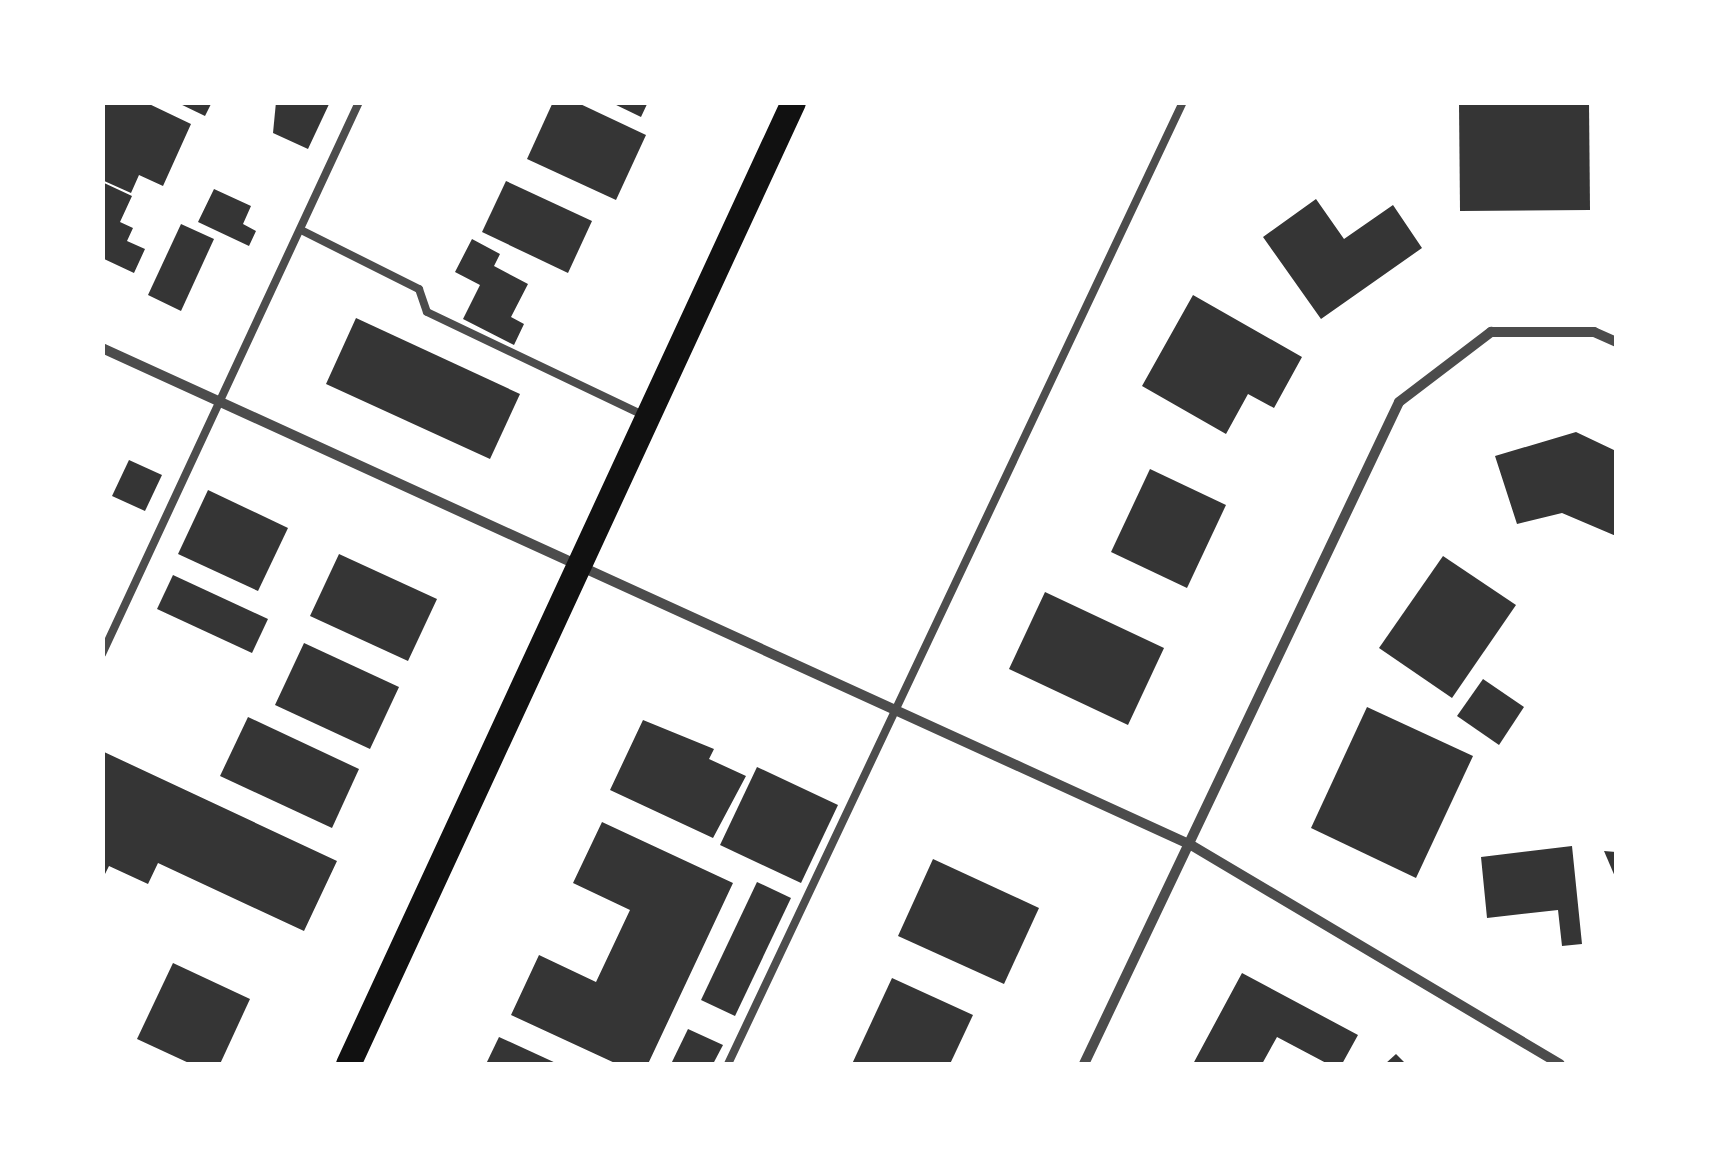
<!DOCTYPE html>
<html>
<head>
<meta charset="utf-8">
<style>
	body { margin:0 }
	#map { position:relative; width:1719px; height:1167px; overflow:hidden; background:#fff; font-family:Mulish,sans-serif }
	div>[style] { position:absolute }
	.building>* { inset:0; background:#353535 }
	.service>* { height:8px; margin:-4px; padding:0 4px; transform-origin:4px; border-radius:4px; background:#4c4c4c }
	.minor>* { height:10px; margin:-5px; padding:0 5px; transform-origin:5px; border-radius:5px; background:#4c4c4c }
	.primary>* { height:25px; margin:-12.5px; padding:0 12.5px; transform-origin:12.5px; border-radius:12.5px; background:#111 }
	span { translate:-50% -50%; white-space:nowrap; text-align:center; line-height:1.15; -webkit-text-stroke:10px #fff; paint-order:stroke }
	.frame { position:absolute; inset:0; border:105px solid #fff; pointer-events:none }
</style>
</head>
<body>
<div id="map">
	<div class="building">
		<div style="clip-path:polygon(102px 102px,145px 102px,191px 124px,163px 186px,139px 175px,131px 193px,102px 180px)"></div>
		<div style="clip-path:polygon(176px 102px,212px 102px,205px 116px)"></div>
		<div style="clip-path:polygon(276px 102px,330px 102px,308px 149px,273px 133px)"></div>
		<div style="clip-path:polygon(553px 102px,576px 102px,646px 135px,616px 200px,527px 159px)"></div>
		<div style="clip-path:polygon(610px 102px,648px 102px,641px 117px)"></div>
		<div style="clip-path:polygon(1459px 102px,1589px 102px,1590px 210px,1460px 211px)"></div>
		<div style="clip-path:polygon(506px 181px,592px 221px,568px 273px,482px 232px)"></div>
		<div style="clip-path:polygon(102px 182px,132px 196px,120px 222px,133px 228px,127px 241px,145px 249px,134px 273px,102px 258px)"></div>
		<div style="clip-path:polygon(214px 189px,251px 206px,243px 224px,256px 231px,249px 246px,198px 222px)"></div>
		<div style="clip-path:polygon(1316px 199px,1344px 239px,1393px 205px,1422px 248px,1321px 319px,1263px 237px)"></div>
		<div style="clip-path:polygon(181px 224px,214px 239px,181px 311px,148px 295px)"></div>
		<div style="clip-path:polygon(472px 239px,500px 254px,494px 266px,528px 284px,511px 317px,524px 324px,514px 345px,463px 319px,480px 285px,455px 272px)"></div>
		<div style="clip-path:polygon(1193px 295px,1302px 357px,1274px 408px,1248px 394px,1226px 434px,1142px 386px)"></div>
		<div style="clip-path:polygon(356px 318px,520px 394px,490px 459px,326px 384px)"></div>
		<div style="clip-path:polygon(1576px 432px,1616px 451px,1616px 536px,1562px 513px,1517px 524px,1495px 456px)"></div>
		<div style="clip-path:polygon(129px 460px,162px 475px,145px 511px,112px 496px)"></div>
		<div style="clip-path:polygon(1150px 469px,1226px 505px,1187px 588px,1111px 552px)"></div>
		<div style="clip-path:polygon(208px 490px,288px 528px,258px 591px,178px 554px)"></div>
		<div style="clip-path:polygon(339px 554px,437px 599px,408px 661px,310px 616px)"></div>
		<div style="clip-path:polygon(1443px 556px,1516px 605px,1452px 698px,1379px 648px)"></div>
		<div style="clip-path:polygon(173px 575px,268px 619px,252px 653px,157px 609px)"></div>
		<div style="clip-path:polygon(1045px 592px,1164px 648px,1128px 725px,1009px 669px)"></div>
		<div style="clip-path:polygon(304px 643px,399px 687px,370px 749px,275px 705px)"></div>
		<div style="clip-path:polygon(1483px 679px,1524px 707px,1499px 745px,1457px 716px)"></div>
		<div style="clip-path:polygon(1367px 707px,1473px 756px,1416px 878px,1311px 828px)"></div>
		<div style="clip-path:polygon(248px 717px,359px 769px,332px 828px,220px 776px)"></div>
		<div style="clip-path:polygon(643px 720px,714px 749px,709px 759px,746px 776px,713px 838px,610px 790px)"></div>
		<div style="clip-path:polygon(102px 751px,337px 861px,304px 931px,158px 863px,148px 884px,109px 866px,102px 880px)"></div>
		<div style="clip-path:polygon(757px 767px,838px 805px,801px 883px,720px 845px)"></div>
		<div style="clip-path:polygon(602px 822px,733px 883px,648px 1064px,617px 1064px,511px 1015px,539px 955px,596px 982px,630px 910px,573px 883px)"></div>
		<div style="clip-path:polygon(1572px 846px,1582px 944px,1562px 946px,1558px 910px,1487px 918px,1481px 857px)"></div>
		<div style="clip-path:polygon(1604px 851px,1616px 852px,1616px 879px)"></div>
		<div style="clip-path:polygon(933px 859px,1039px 908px,1004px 984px,898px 936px)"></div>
		<div style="clip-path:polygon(757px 882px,791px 898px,735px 1016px,701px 1000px)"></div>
		<div style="clip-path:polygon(173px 963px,250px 999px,220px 1064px,191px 1064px,137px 1039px)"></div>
		<div style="clip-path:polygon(1242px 973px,1358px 1035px,1342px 1064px,1328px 1064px,1277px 1037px,1262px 1064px,1193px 1064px)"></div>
		<div style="clip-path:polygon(892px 978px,973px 1015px,950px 1064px,852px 1064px)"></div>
		<div style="clip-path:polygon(688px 1029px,723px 1045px,713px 1064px,671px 1064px)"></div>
		<div style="clip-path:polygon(499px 1037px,558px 1064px,486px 1064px)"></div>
		<div style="clip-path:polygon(1396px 1054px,1406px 1064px,1385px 1064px)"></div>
	</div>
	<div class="service">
		<div style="left:301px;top:230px;width:132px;rotate:26.6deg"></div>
		<div style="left:419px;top:289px;width:24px;rotate:71deg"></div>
		<div style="left:427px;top:312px;width:239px;rotate:25.5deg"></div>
		<div style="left:102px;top:654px;width:609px;rotate:-65.03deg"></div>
		<div style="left:728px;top:1064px;width:1064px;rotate:-64.69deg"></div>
	</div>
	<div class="minor">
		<div style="left:102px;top:348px;width:1197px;rotate:24.53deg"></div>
		<div style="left:1191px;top:845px;width:429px;rotate:30.7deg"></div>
		<div style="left:1084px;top:1064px;width:733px;rotate:-64.55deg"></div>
		<div style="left:1399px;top:402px;width:116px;rotate:-37.3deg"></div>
		<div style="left:1491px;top:332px;width:103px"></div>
		<div style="left:1594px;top:332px;width:24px;rotate:24deg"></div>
	</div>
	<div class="primary">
		<div style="left:348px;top:1064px;width:1060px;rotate:-65.18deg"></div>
	</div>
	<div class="frame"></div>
</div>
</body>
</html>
